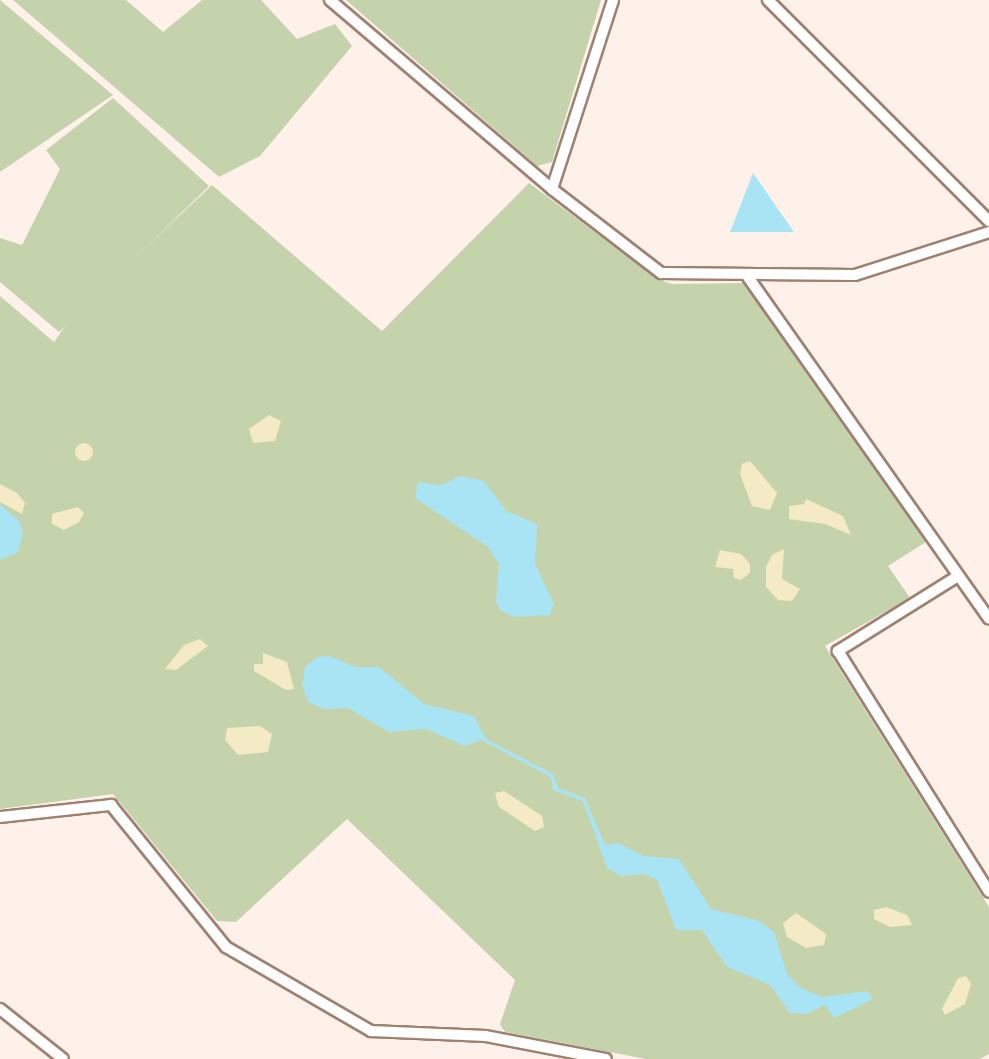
<!DOCTYPE html>
<html>
<head>
<meta charset="utf-8">
<style>
	body { margin:0 }
	#map { position:relative; width:989px; height:1059px; overflow:hidden; background:#fef1ea; font-family:Overpass,sans-serif }
	div>[style] { position:absolute }
	.green>* { inset:0; background:#c5d3ac }
	.sand>* { inset:0; background:#f4eac5 }
	.round { border-radius:50% }
	.water>* { inset:0; background:#a9e4f4 }
	.roads { filter:drop-shadow(2px 0 #9f8171) drop-shadow(-2px 0 #9f8171) drop-shadow(0 2px #9f8171) drop-shadow(0 -2px #9f8171) }
	.minor>* { height:10px; margin:-5px; padding:0 5px; transform-origin:5px; border-radius:5px; background:#fff }
	span { translate:-50% -50%; white-space:nowrap; text-align:center; line-height:1.15; -webkit-text-stroke:4.5px #fef1ea; paint-order:stroke }
</style>
</head>
<body>
<div id="map">
	<div class="green">
		<div style="clip-path:polygon(0 0,113px 95px,0 172px)"></div>
		<div style="clip-path:polygon(13px 0,126px 0,163px 32px,202px 0,261px 0,297px 39px,335px 24px,352px 46px,260px 156px,219px 177px)"></div>
		<div style="clip-path:polygon(346px 0,601px 0,552px 162px,537px 166px)"></div>
		<div style="clip-path:polygon(113px 98px,209px 186px,59px 332px,0 282px,0 238px,22px 245px,60px 169px,46px 150px)"></div>
		<div style="clip-path:polygon(529px 183px,658px 279px,672px 284px,744px 283px,926px 542px,888px 566px,910px 598px,825px 646px,989px 907px,989px 1054px,980px 1059px,646px 1059px,505px 1032px,500px 1024px,515px 980px,347px 819px,236px 922px,217px 921px,113px 794px,0 809px,0 296px,54px 342px,70px 319px,212px 185px,382px 331px)"></div>
	</div>
	<div class="sand">
		<div style="clip-path:polygon(269px 415px,281px 421px,275px 441px,253px 443px,249px 429px)"></div>
		<div class="round" style="left:75px;top:443px;width:18px;height:18px"></div>
		<div style="clip-path:polygon(750px 461px,777px 493px,770px 510px,752px 506px,740px 474px,742px 464px)"></div>
		<div style="clip-path:polygon(0 484px,17px 493px,25px 503px,22px 514px,0 502px)"></div>
		<div style="clip-path:polygon(806px 499px,843px 516px,851px 535px,825px 524px,789px 519px,789px 506px,804px 504px)"></div>
		<div style="clip-path:polygon(78px 507px,84px 513px,79px 522px,64px 530px,52px 524px,52px 514px)"></div>
		<div style="clip-path:polygon(784px 549px,782px 579px,800px 589px,792px 601px,778px 600px,766px 587px,766px 567px,772px 555px)"></div>
		<div style="clip-path:polygon(720px 550px,741px 554px,750px 564px,750px 573px,741px 580px,734px 578px,733px 569px,715px 567px)"></div>
		<div style="clip-path:polygon(200px 639px,208px 646px,176px 670px,165px 669px,184px 645px)"></div>
		<div style="clip-path:polygon(263px 653px,287px 662px,294px 689px,286px 690px,254px 671px,254px 664px,263px 664px)"></div>
		<div style="clip-path:polygon(260px 726px,272px 734px,268px 752px,238px 755px,225px 740px,227px 728px)"></div>
		<div style="clip-path:polygon(504px 791px,542px 816px,544px 827px,535px 831px,499px 807px,495px 793px)"></div>
		<div style="clip-path:polygon(886px 907px,907px 915px,912px 925px,890px 927px,874px 919px,874px 910px)"></div>
		<div style="clip-path:polygon(796px 913px,826px 934px,824px 945px,806px 948px,787px 937px,783px 923px)"></div>
		<div style="clip-path:polygon(966px 976px,971px 984px,965px 1004px,945px 1015px,942px 1009px,958px 978px)"></div>
	</div>
	<div class="water">
		<div style="clip-path:polygon(753px 173px,794px 232px,730px 232px)"></div>
		<div style="clip-path:polygon(460px 476px,484px 481px,506px 511px,537px 524px,535px 564px,554px 604px,550px 615px,515px 617px,501px 611px,496px 602px,499px 564px,488px 547px,415px 498px,418px 482px,441px 485px)"></div>
		<div style="clip-path:polygon(0 504px,20px 522px,23px 533px,18px 552px,0 560px)"></div>
		<div style="clip-path:polygon(329px 656px,356px 667px,379px 667px,424px 704px,474px 716px,486px 739px,553px 774px,558px 788px,585px 798px,605px 845px,619px 843px,643px 856px,679px 859px,711px 909px,760px 921px,774px 932px,787px 974px,801px 988px,822px 997px,867px 991px,873px 999px,834px 1018px,825px 1005px,806px 1014px,790px 1013px,770px 985px,727px 967px,702px 930px,676px 930px,657px 880px,644px 874px,621px 876px,607px 868px,583px 801px,553px 790px,551px 777px,481px 740px,464px 746px,426px 729px,389px 732px,348px 708px,324px 709px,308px 702px,302px 685px,305px 667px,317px 657px)"></div>
	</div>
	<div class="roads">
		<div class="minor">
			<div style="left:330px;top:0;width:292px;rotate:40.4deg"></div>
			<div style="left:552px;top:189px;width:138px;rotate:37.6deg"></div>
			<div style="left:661px;top:273px;width:194px;rotate:0.6deg"></div>
			<div style="left:855px;top:275px;width:141px;rotate:-17.8deg"></div>
			<div style="left:768px;top:0;width:313px;rotate:45deg"></div>
			<div style="left:552px;top:189px;width:199px;rotate:-72.1deg"></div>
			<div style="left:748px;top:277px;width:418px;rotate:54.8deg"></div>
			<div style="left:958px;top:576px;width:142px;rotate:148deg"></div>
			<div style="left:838px;top:651px;width:284px;rotate:57.9deg"></div>
			<div style="left:0;top:817px;width:112px;rotate:-6.2deg"></div>
			<div style="left:111px;top:805px;width:183px;rotate:51deg"></div>
			<div style="left:226px;top:947px;width:168px;rotate:30.1deg"></div>
			<div style="left:371px;top:1031px;width:115px;rotate:2.5deg"></div>
			<div style="left:486px;top:1036px;width:122px;rotate:10.9deg"></div>
			<div style="left:0;top:1009px;width:80px;rotate:38.4deg"></div>
		</div>
	</div>
</div>
</body>
</html>
